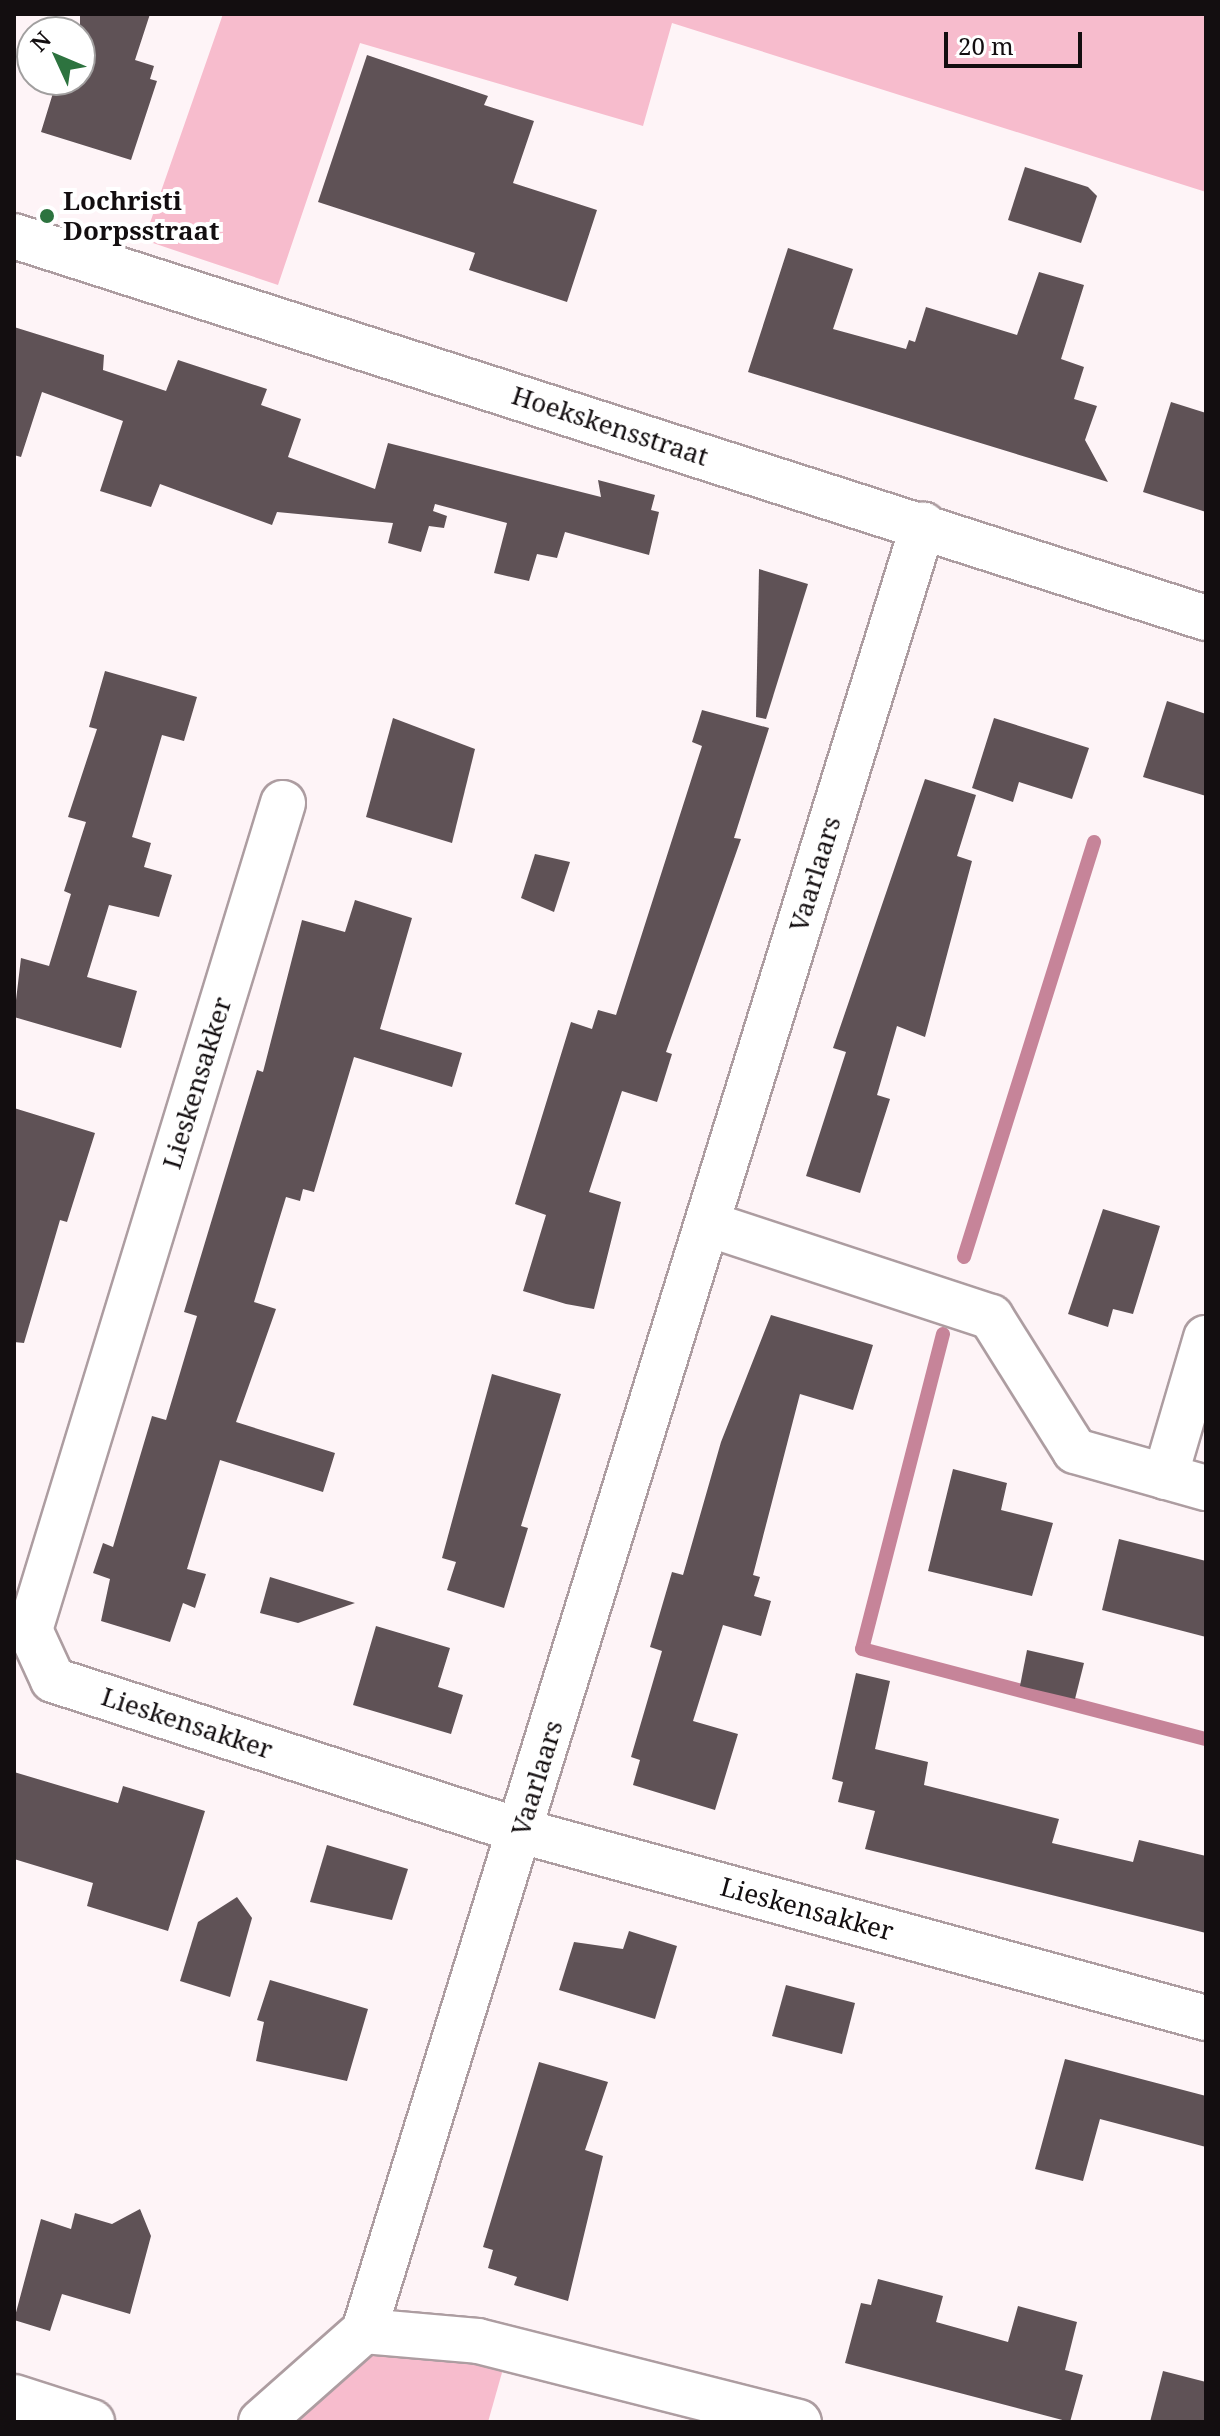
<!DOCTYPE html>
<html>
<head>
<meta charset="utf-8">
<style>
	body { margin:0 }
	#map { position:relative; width:1220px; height:2436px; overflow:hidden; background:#fef4f7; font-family:"Noto Serif",serif }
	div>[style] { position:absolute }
	.green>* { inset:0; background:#f7bccd }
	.stream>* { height:14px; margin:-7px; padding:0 7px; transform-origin:7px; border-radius:7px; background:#c68499 }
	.building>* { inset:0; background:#5f5256 }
	.roads { filter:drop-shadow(2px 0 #ad9da1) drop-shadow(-2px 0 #ad9da1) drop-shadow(0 2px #ad9da1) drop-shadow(0 -2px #ad9da1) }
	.minor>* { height:44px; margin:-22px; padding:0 22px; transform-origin:22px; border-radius:22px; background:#fff }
	.dots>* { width:22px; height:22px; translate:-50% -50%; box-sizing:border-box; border:4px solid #fff; border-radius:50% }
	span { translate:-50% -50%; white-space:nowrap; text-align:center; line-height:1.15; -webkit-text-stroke:8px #fff; paint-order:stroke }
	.poi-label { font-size:26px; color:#130e10; font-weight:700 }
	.left { translate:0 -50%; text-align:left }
	.street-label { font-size:26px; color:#130e10 }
	.frame { position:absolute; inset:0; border:16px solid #130e10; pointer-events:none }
	.north { position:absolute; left:16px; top:16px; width:80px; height:80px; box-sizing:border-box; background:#fff; border:2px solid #a19f9f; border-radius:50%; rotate:314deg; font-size:22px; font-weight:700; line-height:32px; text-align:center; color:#130e10 }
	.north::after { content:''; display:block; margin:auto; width:28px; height:36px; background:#2d733f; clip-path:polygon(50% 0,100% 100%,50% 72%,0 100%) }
	.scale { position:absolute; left:944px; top:32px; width:138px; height:36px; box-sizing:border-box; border:4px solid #130e10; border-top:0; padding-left:10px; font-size:24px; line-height:28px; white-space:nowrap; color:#130e10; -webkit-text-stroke:6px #fff; paint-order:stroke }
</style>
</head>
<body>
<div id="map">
	<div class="green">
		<div style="clip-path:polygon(223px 14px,1206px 14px,1206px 192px,672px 23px,643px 126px,360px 43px,278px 285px,144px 240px)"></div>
		<div style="clip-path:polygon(364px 2331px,505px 2362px,488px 2422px,261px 2422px)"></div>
	</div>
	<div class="stream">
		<div style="left:964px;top:1257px;width:435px;rotate:-72.6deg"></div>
		<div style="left:943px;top:1334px;width:325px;rotate:104.4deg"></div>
		<div style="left:862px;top:1649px;width:356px;rotate:14.7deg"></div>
	</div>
	<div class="building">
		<div style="clip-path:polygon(80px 14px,150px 14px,135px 60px,154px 66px,150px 79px,157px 81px,131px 160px,41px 132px,57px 80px,80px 80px)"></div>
		<div style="clip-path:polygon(367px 55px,488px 96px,484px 105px,534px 121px,513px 183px,597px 210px,567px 302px,469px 270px,475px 253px,318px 202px)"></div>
		<div style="clip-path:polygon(1025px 167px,1088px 187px,1097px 196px,1081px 243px,1008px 220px)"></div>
		<div style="clip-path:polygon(788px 248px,853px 269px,833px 329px,906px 349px,909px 340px,915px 342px,926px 307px,1017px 335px,1039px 272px,1084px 285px,1061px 359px,1084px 367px,1074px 399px,1097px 406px,1085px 440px,1108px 482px,748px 372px)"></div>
		<div style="clip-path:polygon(14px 327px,104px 355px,103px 370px,166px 391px,178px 360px,267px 389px,261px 405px,301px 419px,288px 457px,375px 489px,388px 443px,601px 497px,598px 480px,655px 495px,651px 510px,659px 512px,649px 555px,565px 532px,557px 558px,537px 554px,529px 581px,494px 573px,507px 523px,435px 504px,433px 511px,447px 516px,444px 528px,429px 526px,421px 552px,388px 543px,393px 523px,277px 512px,272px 525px,160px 484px,151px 507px,100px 491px,123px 421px,42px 392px,21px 457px,14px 455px)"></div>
		<div style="clip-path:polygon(1171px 402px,1206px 413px,1206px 512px,1143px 492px)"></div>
		<div style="clip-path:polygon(759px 569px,808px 584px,766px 719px,756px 717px)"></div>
		<div style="clip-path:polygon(105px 671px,197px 697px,184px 741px,162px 735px,132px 837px,151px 843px,144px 867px,172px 875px,159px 917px,109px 905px,87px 977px,137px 991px,121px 1048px,14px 1017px,21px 958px,49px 966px,71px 894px,64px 891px,86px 822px,68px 817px,97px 729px,89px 727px)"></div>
		<div style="clip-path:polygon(1167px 701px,1206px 714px,1206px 796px,1143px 777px)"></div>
		<div style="clip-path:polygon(702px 710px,769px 728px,734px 838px,741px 839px,666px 1052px,672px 1054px,657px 1102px,622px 1091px,589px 1192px,621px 1202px,594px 1309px,566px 1304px,523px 1291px,546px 1215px,515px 1204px,571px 1022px,592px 1029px,598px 1010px,616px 1015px,702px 746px,692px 742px)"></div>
		<div style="clip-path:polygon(393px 718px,475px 749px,452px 843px,366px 817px)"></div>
		<div style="clip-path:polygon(994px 718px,1089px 748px,1072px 799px,1019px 782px,1013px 802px,972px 788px)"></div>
		<div style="clip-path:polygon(925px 779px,976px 795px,957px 856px,972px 861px,925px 1037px,897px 1026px,877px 1095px,890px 1099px,860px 1193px,806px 1176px,846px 1052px,833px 1048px)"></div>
		<div style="clip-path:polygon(535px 854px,570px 862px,554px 912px,521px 898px)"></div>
		<div style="clip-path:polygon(355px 900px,412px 918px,380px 1029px,462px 1053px,452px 1087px,354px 1057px,314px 1192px,303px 1189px,300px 1201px,286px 1197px,254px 1302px,276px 1309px,236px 1422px,335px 1453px,323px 1492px,220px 1460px,187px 1569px,206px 1574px,195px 1608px,183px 1603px,170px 1642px,101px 1621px,110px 1579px,93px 1573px,103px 1543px,113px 1547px,152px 1416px,166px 1420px,197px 1316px,184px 1312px,257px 1070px,263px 1072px,302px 920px,345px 932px)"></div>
		<div style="clip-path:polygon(14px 1108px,95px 1133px,67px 1222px,60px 1220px,24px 1343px,14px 1342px)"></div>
		<div style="clip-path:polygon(1103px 1209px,1160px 1226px,1133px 1314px,1113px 1309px,1108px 1327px,1068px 1314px)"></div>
		<div style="clip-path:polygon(771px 1315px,873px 1345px,853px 1410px,800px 1394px,753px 1575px,760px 1577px,754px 1596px,771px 1601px,761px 1636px,723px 1625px,693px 1721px,738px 1734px,715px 1810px,633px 1785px,640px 1760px,631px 1757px,662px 1651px,650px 1647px,672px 1572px,683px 1575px,721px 1442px)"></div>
		<div style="clip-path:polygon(492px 1374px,561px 1394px,521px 1526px,528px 1528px,504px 1608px,447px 1590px,456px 1562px,442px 1558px)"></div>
		<div style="clip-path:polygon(953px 1469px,1007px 1483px,1001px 1510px,1053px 1523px,1032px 1596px,928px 1571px)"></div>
		<div style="clip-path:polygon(1119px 1539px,1206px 1561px,1206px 1637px,1102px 1610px)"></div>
		<div style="clip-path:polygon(270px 1577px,355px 1603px,298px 1623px,260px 1613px)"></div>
		<div style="clip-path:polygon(376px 1626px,450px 1648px,438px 1687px,463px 1695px,451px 1734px,353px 1705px)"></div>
		<div style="clip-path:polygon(1027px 1650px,1084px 1663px,1075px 1699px,1020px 1686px)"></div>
		<div style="clip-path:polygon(856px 1673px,890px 1681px,875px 1749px,928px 1762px,924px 1785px,1059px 1819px,1052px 1843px,1133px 1862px,1139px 1840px,1206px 1856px,1206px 1933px,865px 1849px,875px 1811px,838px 1802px,843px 1782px,832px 1779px)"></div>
		<div style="clip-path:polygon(14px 1772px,118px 1803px,123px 1786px,205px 1811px,168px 1931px,87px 1906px,93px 1883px,14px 1859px)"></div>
		<div style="clip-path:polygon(327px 1845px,408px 1869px,392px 1920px,310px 1902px)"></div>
		<div style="clip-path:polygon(237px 1897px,252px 1918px,230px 1997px,180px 1981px,198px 1922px)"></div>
		<div style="clip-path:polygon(629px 1931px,677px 1946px,655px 2019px,559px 1990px,574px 1942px,623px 1949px)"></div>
		<div style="clip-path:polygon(270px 1980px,368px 2009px,347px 2081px,256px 2061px,264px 2022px,257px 2020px)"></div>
		<div style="clip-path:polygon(786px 1985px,855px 2003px,842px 2054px,772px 2036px)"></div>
		<div style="clip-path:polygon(1065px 2059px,1206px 2096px,1206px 2147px,1100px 2119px,1083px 2181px,1035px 2169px)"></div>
		<div style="clip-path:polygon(539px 2062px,608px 2082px,585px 2150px,603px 2156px,568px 2301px,514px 2285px,517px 2277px,488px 2268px,493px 2250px,483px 2247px)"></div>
		<div style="clip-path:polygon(140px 2209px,151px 2236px,130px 2314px,62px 2294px,50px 2331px,14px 2320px,41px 2219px,71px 2229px,75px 2213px,112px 2224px)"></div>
		<div style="clip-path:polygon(878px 2279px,943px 2296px,936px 2322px,1008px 2342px,1018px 2306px,1077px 2322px,1065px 2370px,1083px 2375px,1070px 2422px,845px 2363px,861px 2303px,871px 2305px)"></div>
		<div style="clip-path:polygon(1163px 2371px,1206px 2382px,1206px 2422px,1150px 2422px)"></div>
	</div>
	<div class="roads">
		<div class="minor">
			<div style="left:14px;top:236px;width:1252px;rotate:17.77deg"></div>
			<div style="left:283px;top:803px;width:865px;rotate:107.01deg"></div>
			<div style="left:30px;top:1630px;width:55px;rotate:65.3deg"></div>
			<div style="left:53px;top:1680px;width:492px;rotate:17.9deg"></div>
			<div style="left:521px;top:1831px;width:710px;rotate:15.27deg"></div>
			<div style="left:708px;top:1224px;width:298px;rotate:18.2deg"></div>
			<div style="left:991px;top:1317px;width:158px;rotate:57.9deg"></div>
			<div style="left:1075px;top:1451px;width:136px;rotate:15.8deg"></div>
			<div style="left:1165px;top:1477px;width:145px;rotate:-73.6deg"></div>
			<div style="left:364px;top:2331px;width:1891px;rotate:-72.8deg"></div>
			<div style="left:14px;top:2397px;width:82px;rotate:17.8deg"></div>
			<div style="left:261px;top:2422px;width:137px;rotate:-41.5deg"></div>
			<div style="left:364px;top:2331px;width:114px;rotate:5deg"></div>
			<div style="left:478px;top:2341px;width:331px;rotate:14.2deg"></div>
		</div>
	</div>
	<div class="dots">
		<div style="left:47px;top:216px;background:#2d733f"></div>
	</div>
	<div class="poi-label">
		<span class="left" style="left:63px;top:216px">Lochristi<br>Dorpsstraat</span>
	</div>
	<div class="street-label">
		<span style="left:610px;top:426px;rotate:18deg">Hoekskensstraat</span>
		<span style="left:815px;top:874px;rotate:-73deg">Vaarlaars</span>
		<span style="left:197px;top:1083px;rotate:-73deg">Lieskensakker</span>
		<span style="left:187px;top:1723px;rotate:18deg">Lieskensakker</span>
		<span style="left:537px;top:1778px;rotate:-73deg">Vaarlaars</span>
		<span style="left:807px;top:1909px;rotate:15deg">Lieskensakker</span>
	</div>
	<div class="frame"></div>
	<div class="north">N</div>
	<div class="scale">20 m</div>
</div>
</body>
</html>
